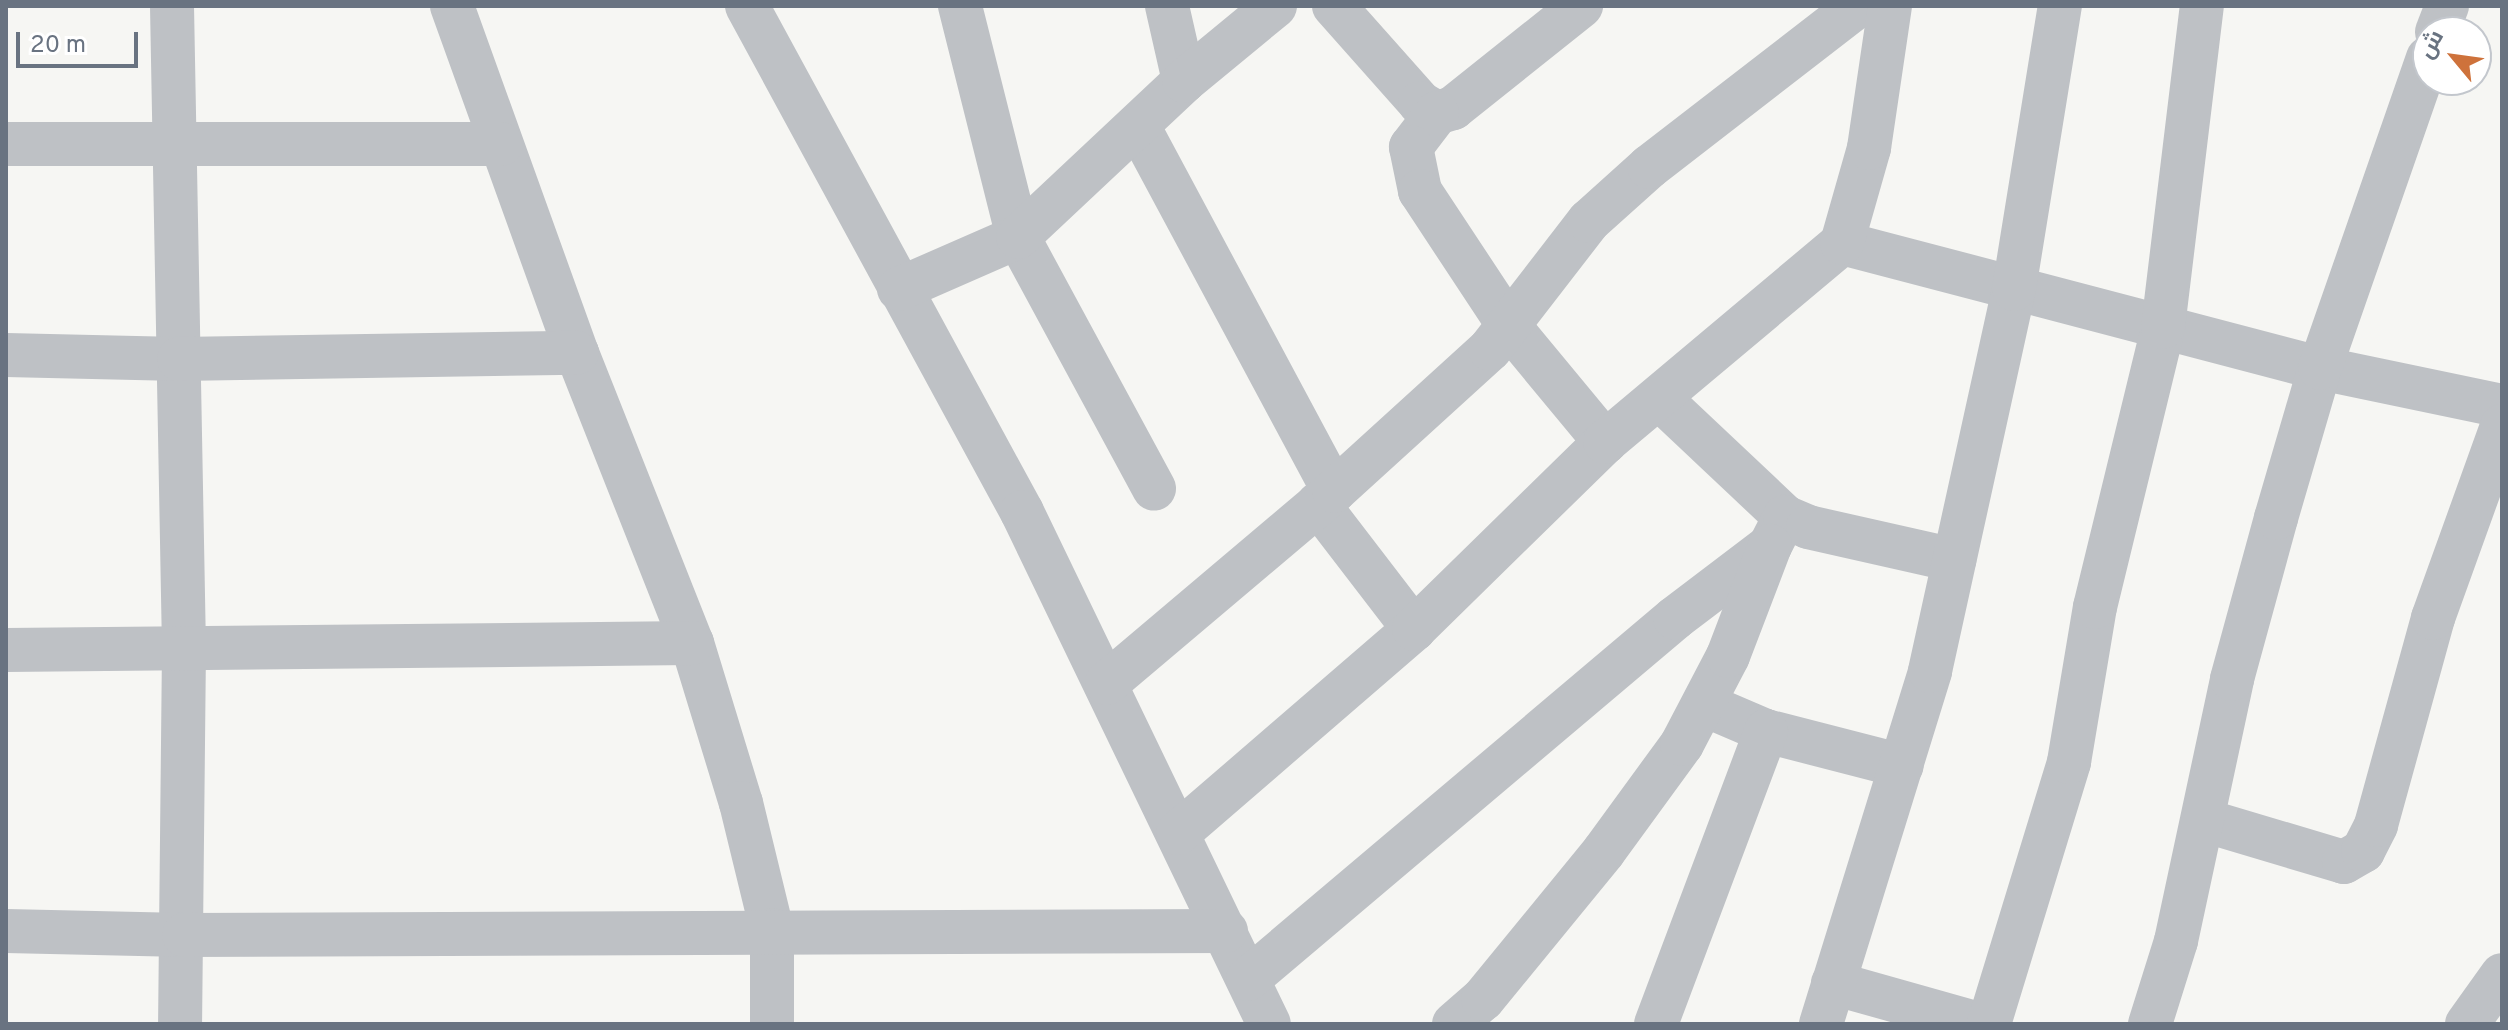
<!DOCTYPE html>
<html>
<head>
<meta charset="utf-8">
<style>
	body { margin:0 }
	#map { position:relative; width:2508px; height:1030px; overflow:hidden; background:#f6f6f3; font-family:Overpass,Cairo,sans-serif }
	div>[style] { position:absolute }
	.minor>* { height:44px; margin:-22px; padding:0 22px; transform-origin:22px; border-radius:22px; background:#bec1c5 }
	span { translate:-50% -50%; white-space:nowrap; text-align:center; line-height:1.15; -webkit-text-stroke:8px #fff; paint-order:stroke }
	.frame { position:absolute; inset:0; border:8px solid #697381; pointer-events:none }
	.north { position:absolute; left:2412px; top:16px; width:80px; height:80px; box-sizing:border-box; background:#fff; border:2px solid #c3c7cd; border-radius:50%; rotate:299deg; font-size:22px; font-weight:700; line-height:32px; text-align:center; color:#697381 }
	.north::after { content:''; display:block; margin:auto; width:28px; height:36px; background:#ce723b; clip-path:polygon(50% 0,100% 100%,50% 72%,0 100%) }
	.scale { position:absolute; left:16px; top:32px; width:122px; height:36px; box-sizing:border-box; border:4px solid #697381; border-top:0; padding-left:10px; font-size:24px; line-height:28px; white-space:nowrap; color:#697381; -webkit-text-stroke:6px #fff; paint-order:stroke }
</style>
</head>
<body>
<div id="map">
	<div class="minor">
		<div style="left:172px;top:6px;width:642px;rotate:88.93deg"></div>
		<div style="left:184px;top:648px;width:376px;rotate:90.6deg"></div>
		<div style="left:452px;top:6px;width:369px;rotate:70.2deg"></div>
		<div style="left:577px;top:353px;width:312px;rotate:68.4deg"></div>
		<div style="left:692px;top:643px;width:167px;rotate:73deg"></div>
		<div style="left:741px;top:803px;width:131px;rotate:76.3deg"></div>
		<div style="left:772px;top:930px;width:94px;rotate:90deg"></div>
		<div style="left:747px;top:6px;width:576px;rotate:61.48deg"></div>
		<div style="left:1022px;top:512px;width:568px;rotate:64.25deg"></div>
		<div style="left:960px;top:6px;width:238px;rotate:75.9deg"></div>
		<div style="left:1018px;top:237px;width:286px;rotate:61.6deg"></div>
		<div style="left:1167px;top:6px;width:77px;rotate:77.2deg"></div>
		<div style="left:1334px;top:6px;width:130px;rotate:48.4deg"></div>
		<div style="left:1420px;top:103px;width:20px;rotate:30deg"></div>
		<div style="left:1437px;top:113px;width:17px;rotate:-17deg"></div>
		<div style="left:1453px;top:108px;width:164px;rotate:-38.6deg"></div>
		<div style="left:2437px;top:32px;width:28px;rotate:-69deg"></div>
		<div style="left:1437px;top:113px;width:43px;rotate:127.4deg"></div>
		<div style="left:1411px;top:147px;width:45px;rotate:78.4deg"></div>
		<div style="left:1420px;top:191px;width:162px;rotate:56.6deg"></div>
		<div style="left:1509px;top:326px;width:151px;rotate:50.4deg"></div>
		<div style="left:1138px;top:126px;width:414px;rotate:61.8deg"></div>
		<div style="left:6px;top:144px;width:495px"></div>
		<div style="left:1842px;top:243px;width:494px;rotate:14.7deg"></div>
		<div style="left:2320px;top:368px;width:186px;rotate:11.8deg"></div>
		<div style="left:899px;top:289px;width:130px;rotate:-23.6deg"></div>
		<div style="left:1018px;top:237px;width:228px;rotate:-43.2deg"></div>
		<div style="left:1184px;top:81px;width:118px;rotate:-39.5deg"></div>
		<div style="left:6px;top:355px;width:173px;rotate:1.3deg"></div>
		<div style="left:179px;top:359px;width:398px;rotate:-0.9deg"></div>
		<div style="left:1660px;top:399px;width:172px;rotate:43.3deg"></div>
		<div style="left:1318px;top:504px;width:158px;rotate:52.5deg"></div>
		<div style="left:6px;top:650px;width:686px;rotate:-0.58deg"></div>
		<div style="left:1107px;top:683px;width:297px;rotate:-40.2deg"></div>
		<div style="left:1334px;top:491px;width:211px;rotate:-42.3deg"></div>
		<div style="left:1490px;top:349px;width:162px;rotate:-52.3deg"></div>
		<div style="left:1589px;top:221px;width:81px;rotate:-42deg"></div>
		<div style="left:1649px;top:167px;width:263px;rotate:-37.7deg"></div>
		<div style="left:1705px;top:705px;width:66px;rotate:23.1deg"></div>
		<div style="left:1766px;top:731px;width:140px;rotate:14.4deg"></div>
		<div style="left:2203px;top:820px;width:147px;rotate:16.6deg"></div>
		<div style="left:2344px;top:862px;width:22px;rotate:-30deg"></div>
		<div style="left:2363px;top:851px;width:29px;rotate:-63deg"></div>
		<div style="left:2376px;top:825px;width:215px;rotate:-74.6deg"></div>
		<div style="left:2433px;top:618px;width:204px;rotate:-70.2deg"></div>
		<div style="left:1178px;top:833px;width:312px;rotate:-40.8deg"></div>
		<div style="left:1414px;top:629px;width:267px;rotate:-44.4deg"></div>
		<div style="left:1605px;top:442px;width:309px;rotate:-40deg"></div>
		<div style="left:1842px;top:243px;width:99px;rotate:-74.1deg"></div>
		<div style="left:1869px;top:148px;width:144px;rotate:-81.6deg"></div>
		<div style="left:6px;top:931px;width:178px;rotate:1.3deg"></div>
		<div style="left:184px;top:935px;width:1042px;rotate:-0.22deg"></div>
		<div style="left:1248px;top:979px;width:559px;rotate:-40.21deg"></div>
		<div style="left:1675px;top:618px;width:119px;rotate:-37.2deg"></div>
		<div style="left:1770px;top:546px;width:33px;rotate:-63deg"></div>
		<div style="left:1785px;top:517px;width:25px;rotate:23deg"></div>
		<div style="left:1808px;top:527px;width:150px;rotate:12.7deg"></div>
		<div style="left:1833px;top:983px;width:152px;rotate:15.7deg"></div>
		<div style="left:1454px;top:1024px;width:38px;rotate:-41deg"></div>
		<div style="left:1483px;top:999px;width:191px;rotate:-50.7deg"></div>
		<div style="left:1604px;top:851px;width:132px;rotate:-53.9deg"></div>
		<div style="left:1682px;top:744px;width:99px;rotate:-62.4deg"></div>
		<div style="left:1728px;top:656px;width:118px;rotate:-69.1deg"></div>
		<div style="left:1656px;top:1024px;width:313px;rotate:-69.4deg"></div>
		<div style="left:1821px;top:1024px;width:369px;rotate:-72.8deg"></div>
		<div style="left:1930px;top:671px;width:391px;rotate:-77.6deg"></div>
		<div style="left:2014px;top:289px;width:287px;rotate:-80.8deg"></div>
		<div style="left:1989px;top:1024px;width:274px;rotate:-73deg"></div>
		<div style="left:2069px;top:762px;width:157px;rotate:-80.5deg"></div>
		<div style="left:2095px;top:607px;width:288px;rotate:-76.3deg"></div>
		<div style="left:2163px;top:327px;width:323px;rotate:-83.1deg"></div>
		<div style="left:2150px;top:1024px;width:87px;rotate:-72.6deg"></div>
		<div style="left:2176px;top:941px;width:268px;rotate:-77.9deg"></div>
		<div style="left:2232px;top:679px;width:167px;rotate:-74.7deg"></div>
		<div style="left:2276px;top:518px;width:156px;rotate:-73.7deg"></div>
		<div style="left:2320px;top:368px;width:328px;rotate:-70.8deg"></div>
		<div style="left:2467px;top:1024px;width:60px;rotate:-54.5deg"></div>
	</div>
	<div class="frame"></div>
	<div class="north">ش</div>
	<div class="scale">20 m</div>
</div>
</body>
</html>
